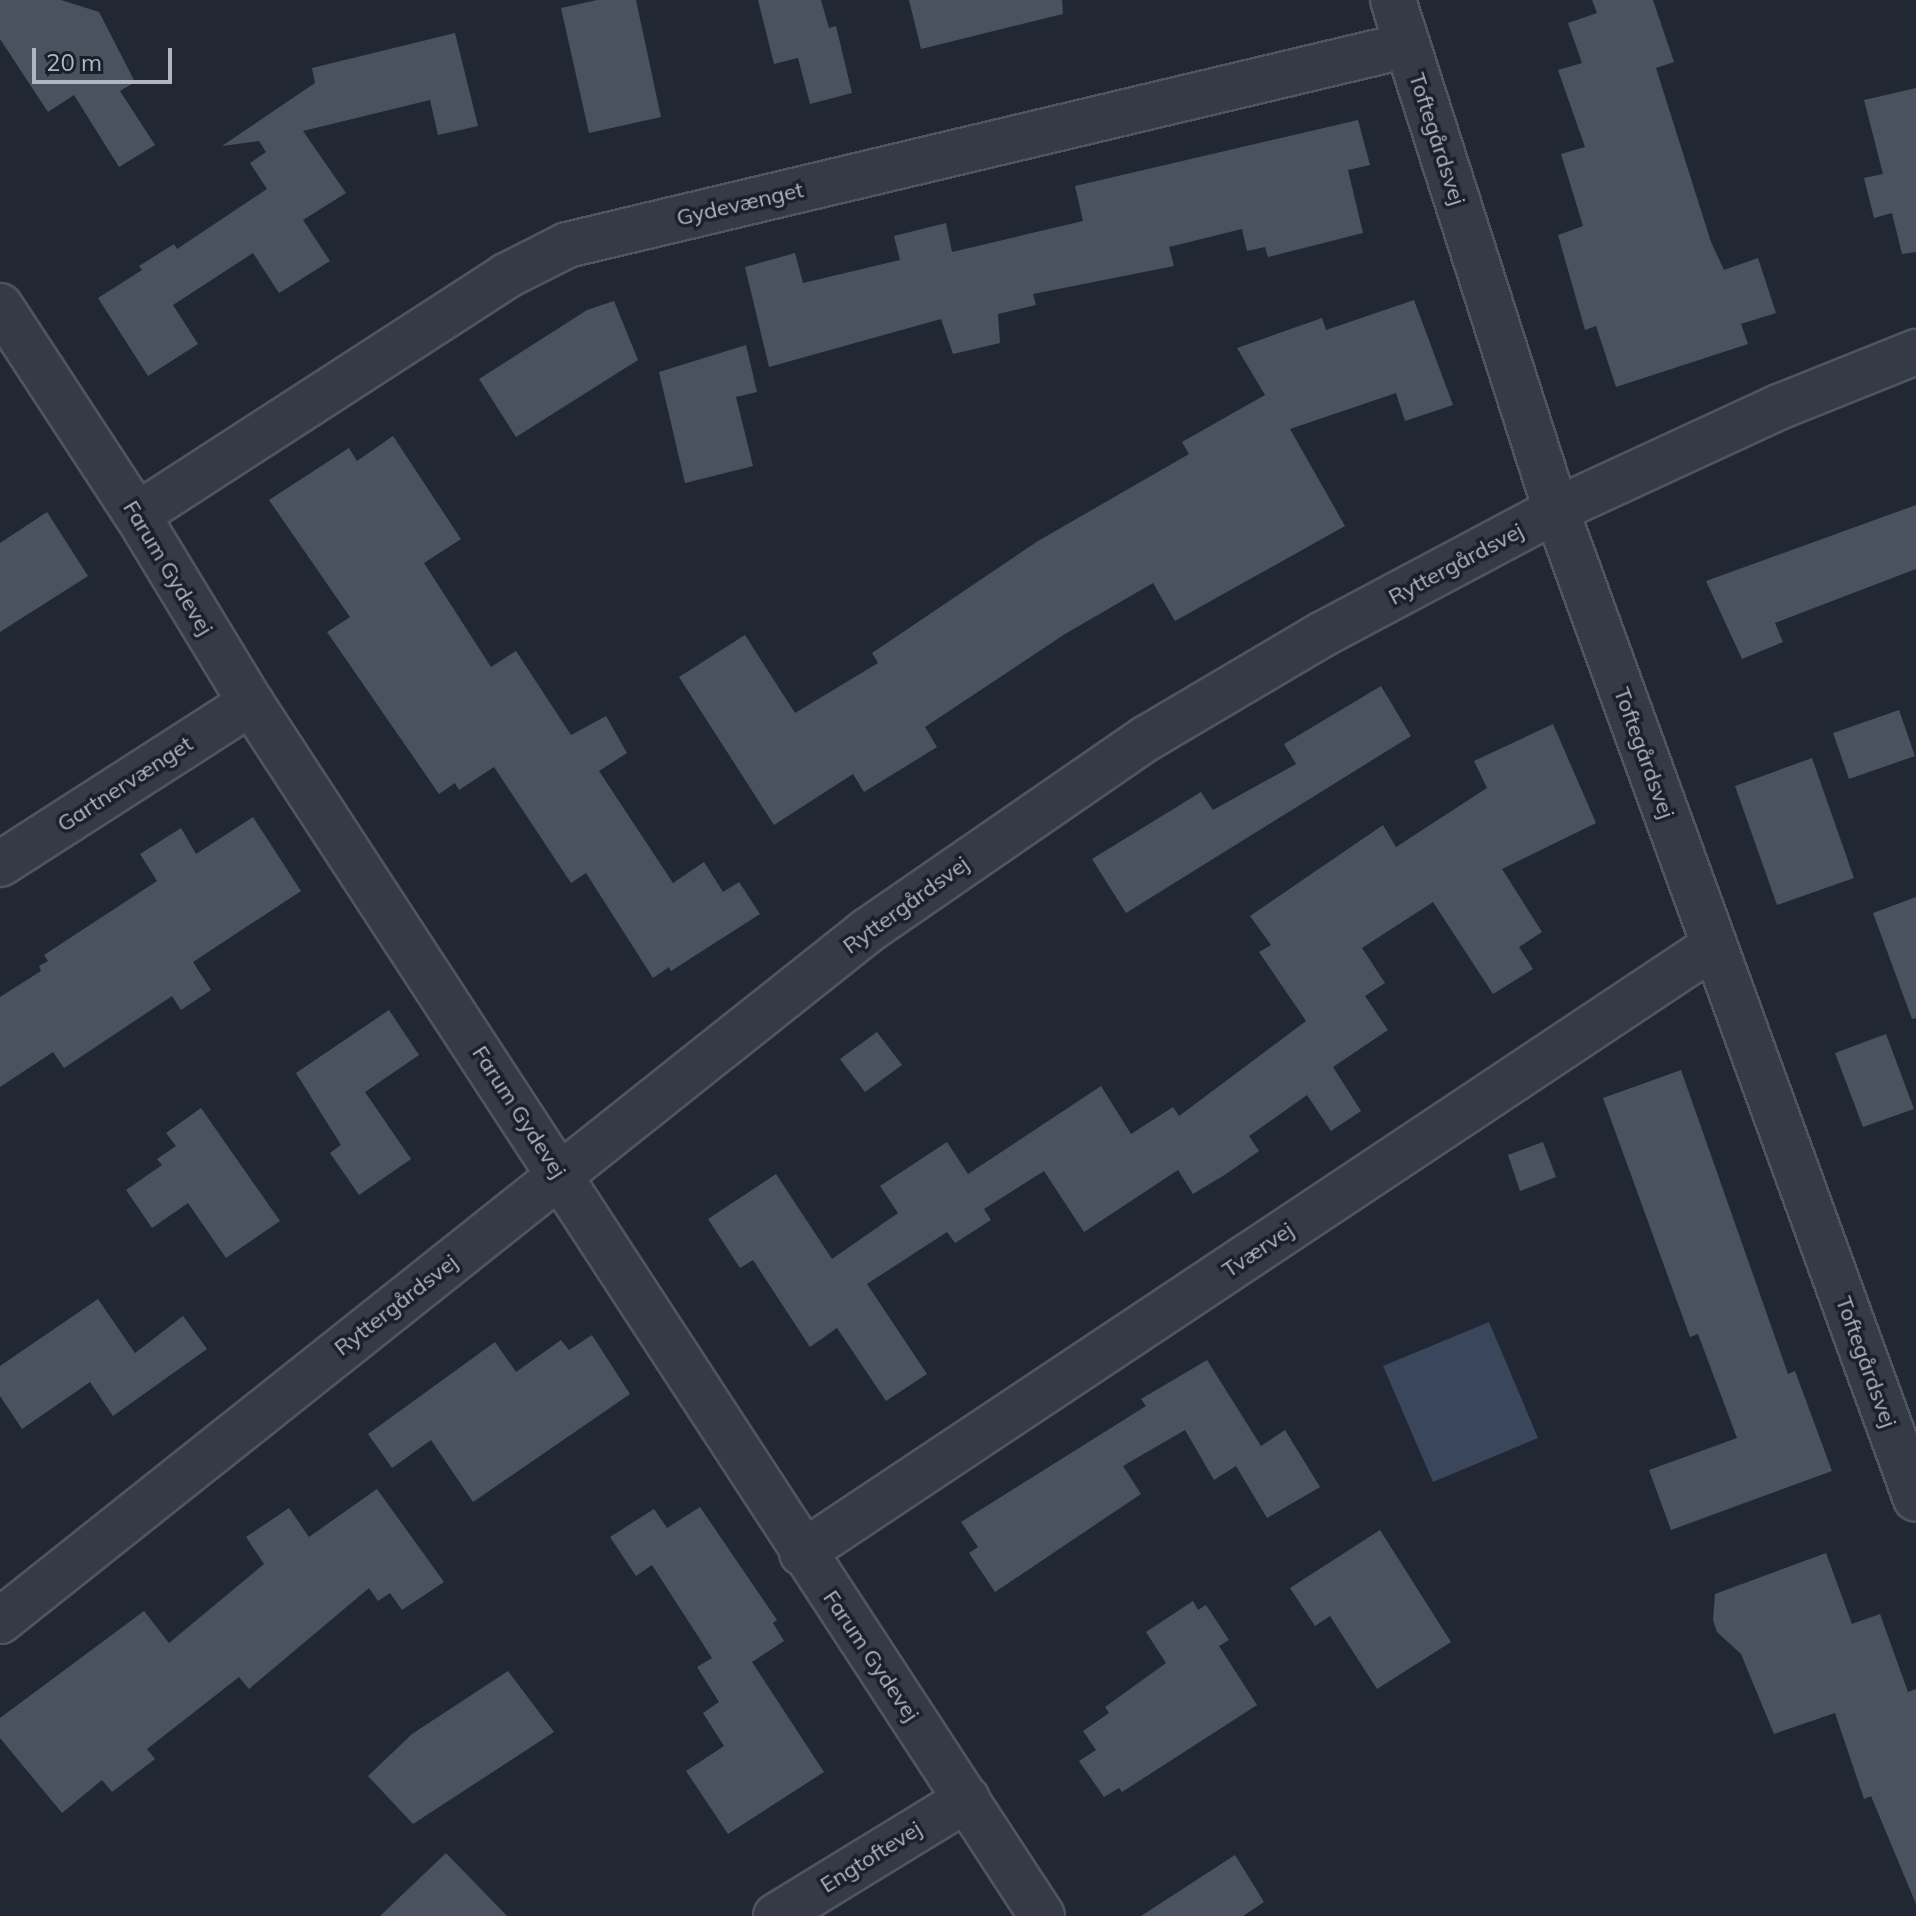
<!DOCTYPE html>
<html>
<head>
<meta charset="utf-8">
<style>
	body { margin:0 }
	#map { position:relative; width:1916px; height:1916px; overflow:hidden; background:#222833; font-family:Mulish,sans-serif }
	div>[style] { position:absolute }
	.water>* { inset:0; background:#39465b }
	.building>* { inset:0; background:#4a525f }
	.roads { filter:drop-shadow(2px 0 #4f555f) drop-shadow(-2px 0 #4f555f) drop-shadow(0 2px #4f555f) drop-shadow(0 -2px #4f555f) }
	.minor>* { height:44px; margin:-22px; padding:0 22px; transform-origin:22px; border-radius:22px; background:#353a44 }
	span { translate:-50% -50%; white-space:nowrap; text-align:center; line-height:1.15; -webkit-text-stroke:7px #1a2029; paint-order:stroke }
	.street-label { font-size:22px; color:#afb5c1 }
	.scale { position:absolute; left:32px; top:48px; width:140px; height:36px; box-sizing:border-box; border:4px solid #afb5c1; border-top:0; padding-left:10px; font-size:24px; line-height:28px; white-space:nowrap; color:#afb5c1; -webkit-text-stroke:6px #1a2029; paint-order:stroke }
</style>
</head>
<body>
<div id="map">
	<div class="water">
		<div style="clip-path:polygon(1489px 1322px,1538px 1438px,1433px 1482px,1383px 1366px)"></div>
	</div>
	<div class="building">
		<div style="clip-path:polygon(0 0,61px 0,99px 12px,135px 82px,120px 91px,155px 145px,119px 167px,74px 95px,48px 112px,0 39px)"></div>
		<div style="clip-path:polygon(597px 0,636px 0,661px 117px,589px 133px,561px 8px)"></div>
		<div style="clip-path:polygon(758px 0,821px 0,829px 28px,836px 26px,852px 93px,810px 104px,798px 58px,774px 64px)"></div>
		<div style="clip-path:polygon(909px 0,1062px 0,1063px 14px,921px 49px)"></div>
		<div style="clip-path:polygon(1592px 0,1653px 0,1674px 62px,1656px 68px,1711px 242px,1724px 270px,1758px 258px,1776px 313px,1741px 324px,1748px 344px,1616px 387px,1596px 326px,1585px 330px,1558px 235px,1583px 226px,1561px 154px,1585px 147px,1558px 70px,1582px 63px,1568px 23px,1597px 13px)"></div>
		<div style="clip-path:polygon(455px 33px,478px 126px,438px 135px,430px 100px,303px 131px,346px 193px,303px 220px,330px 261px,279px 293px,253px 253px,173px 305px,198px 344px,148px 376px,98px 298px,142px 270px,139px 266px,174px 244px,177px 249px,267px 189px,250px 163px,266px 152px,259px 141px,222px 146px,315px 83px,312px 68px)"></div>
		<div style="clip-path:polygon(1916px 88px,1916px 252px,1902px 254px,1892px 213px,1874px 218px,1864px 178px,1883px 174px,1864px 100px)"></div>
		<div style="clip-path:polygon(1358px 120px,1370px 165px,1348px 170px,1363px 233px,1268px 257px,1265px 247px,1247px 251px,1242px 229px,1169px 247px,1174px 266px,1033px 294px,1036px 305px,998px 314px,1000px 343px,953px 354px,941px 319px,769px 367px,745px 267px,795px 253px,803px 283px,900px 260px,894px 236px,946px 223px,952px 252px,1083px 221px,1075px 186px)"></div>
		<div style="clip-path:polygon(1414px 300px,1453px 405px,1405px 421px,1396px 393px,1290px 429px,1345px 526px,1175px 621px,1153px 583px,1065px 634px,925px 727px,937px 747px,864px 792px,853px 774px,774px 825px,679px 677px,745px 635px,795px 713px,878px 663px,872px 653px,1038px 541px,1189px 454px,1182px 442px,1265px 395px,1237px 348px,1322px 318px,1326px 330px)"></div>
		<div style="clip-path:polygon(614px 301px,638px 360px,516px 437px,479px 379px,587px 310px)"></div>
		<div style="clip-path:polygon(746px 345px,757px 392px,736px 397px,753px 466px,685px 483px,659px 372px)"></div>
		<div style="clip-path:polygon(393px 436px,461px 539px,424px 563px,491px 667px,516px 651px,571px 735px,606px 716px,627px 753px,599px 771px,673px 883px,704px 862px,723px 892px,739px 882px,760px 914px,671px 971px,669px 967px,653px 978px,586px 873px,571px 883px,494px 767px,459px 790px,455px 783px,439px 794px,327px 632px,350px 617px,269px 500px,349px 448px,357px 461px)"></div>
		<div style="clip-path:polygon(1916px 505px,1916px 569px,1775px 623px,1783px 642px,1742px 659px,1706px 581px)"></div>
		<div style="clip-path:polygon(47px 512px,88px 576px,0 632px,0 543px)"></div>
		<div style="clip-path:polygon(1381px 686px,1411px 736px,1126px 913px,1092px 859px,1201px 792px,1213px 810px,1296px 764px,1284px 744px)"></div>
		<div style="clip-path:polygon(1899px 710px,1915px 756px,1849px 779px,1833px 733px)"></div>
		<div style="clip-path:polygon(1553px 724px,1596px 823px,1502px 869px,1542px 932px,1519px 947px,1533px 969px,1493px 994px,1433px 902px,1362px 948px,1385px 983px,1365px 996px,1388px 1030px,1333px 1067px,1361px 1111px,1331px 1131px,1307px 1095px,1249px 1136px,1259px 1151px,1226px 1174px,1193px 1194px,1178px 1170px,1084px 1232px,1044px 1171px,984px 1209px,991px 1220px,955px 1243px,947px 1232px,867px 1284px,927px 1374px,886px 1401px,837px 1328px,810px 1347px,753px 1260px,740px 1268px,708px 1219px,776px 1174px,832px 1259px,898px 1213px,880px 1186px,947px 1142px,968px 1174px,1101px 1086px,1131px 1134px,1173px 1107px,1179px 1116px,1306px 1021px,1259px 952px,1271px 945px,1250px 916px,1383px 825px,1396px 847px,1487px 788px,1474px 761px)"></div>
		<div style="clip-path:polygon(1812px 758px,1854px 878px,1777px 905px,1735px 786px)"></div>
		<div style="clip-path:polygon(253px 817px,301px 891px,193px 962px,211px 990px,181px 1010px,172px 996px,64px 1068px,53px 1052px,0 1087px,0 997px,41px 971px,39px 966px,48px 961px,44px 955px,157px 881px,140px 854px,181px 828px,196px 854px)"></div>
		<div style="clip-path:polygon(1916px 897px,1916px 1018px,1912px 1019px,1873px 913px)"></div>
		<div style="clip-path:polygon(389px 1010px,419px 1055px,365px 1092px,411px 1159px,359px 1195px,330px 1153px,341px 1145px,296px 1073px)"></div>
		<div style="clip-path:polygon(877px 1032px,902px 1065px,865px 1092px,840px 1059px)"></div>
		<div style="clip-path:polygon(1886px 1034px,1914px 1109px,1863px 1127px,1835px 1053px)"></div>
		<div style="clip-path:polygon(1681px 1070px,1788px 1374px,1795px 1371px,1832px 1471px,1671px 1530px,1649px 1470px,1737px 1438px,1698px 1334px,1690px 1337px,1603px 1098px)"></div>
		<div style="clip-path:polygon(201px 1108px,280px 1221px,226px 1258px,188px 1203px,152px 1228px,126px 1190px,162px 1165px,157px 1159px,176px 1146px,166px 1133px)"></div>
		<div style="clip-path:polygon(1543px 1142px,1556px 1177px,1520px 1191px,1508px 1155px)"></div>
		<div style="clip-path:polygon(98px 1299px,135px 1353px,183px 1316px,207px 1349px,113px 1416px,90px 1382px,22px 1429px,0 1396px,0 1366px)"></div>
		<div style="clip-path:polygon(592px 1335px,630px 1394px,473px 1502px,431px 1440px,392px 1468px,368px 1434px,495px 1342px,516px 1372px,561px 1340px,569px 1350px)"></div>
		<div style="clip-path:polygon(1207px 1360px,1261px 1446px,1285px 1430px,1320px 1487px,1267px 1518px,1236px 1466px,1214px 1480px,1185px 1430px,1123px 1466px,1141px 1494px,995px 1592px,969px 1553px,978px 1547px,961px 1522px,1146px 1406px,1141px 1399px)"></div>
		<div style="clip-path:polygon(377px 1489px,444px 1582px,402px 1610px,390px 1593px,378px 1601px,369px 1588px,249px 1689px,239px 1677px,147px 1749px,155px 1759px,112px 1792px,102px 1780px,62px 1813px,0 1738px,0 1718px,144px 1611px,169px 1643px,264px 1564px,246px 1537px,289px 1508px,309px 1537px)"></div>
		<div style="clip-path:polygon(700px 1507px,777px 1620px,773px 1623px,784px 1641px,752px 1662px,824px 1772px,728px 1834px,686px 1771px,724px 1746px,703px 1713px,719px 1702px,697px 1667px,712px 1658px,652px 1565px,636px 1576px,610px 1537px,654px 1509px,667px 1528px)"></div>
		<div style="clip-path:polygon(1380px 1530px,1451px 1642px,1377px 1689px,1330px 1616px,1315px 1626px,1290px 1588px)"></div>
		<div style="clip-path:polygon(1826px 1553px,1852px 1624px,1880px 1614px,1908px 1692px,1916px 1689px,1916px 1904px,1871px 1796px,1864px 1799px,1835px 1713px,1774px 1734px,1741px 1654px,1717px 1632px,1713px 1620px,1715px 1594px)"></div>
		<div style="clip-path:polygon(1193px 1601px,1198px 1610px,1206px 1605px,1229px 1640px,1219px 1646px,1257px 1705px,1122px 1792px,1119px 1788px,1104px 1797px,1079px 1761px,1096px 1750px,1083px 1731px,1109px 1713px,1105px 1707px,1166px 1663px,1146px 1632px)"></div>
		<div style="clip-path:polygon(508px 1671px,554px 1732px,413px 1824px,368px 1776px,412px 1734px)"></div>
		<div style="clip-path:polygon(446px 1853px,507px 1916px,380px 1916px)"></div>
		<div style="clip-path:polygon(1235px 1855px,1264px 1902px,1243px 1916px,1141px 1916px)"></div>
	</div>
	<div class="roads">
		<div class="minor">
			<div style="left:1393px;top:0;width:535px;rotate:72.28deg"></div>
			<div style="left:1556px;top:510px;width:1052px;rotate:70deg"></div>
			<div style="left:0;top:306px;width:250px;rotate:56.8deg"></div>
			<div style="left:137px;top:515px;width:220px;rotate:58.8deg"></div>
			<div style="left:251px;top:703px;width:1448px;rotate:56.89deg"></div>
			<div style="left:137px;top:515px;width:440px;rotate:-32.9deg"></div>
			<div style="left:506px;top:276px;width:68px;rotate:-26.9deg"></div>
			<div style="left:567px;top:245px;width:864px;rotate:-13.38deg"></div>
			<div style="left:0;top:864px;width:298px;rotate:-32.7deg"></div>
			<div style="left:802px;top:1553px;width:1096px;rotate:-33.65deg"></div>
			<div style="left:0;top:1621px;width:1108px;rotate:-38.51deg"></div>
			<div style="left:867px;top:931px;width:340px;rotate:-34.6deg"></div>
			<div style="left:1147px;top:738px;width:204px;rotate:-30.6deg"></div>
			<div style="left:1323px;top:634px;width:264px;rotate:-28deg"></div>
			<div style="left:1556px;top:510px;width:246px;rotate:-24.8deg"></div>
			<div style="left:1779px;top:407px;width:148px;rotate:-21.9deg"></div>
			<div style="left:776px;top:1916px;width:224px;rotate:-31.5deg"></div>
		</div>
	</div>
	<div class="street-label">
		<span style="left:1437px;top:139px;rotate:72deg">Toftegårdsvej</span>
		<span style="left:740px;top:204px;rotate:-13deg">Gydevænget</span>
		<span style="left:1456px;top:564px;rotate:-28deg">Ryttergårdsvej</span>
		<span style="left:168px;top:568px;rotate:59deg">Farum Gydevej</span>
		<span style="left:1644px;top:753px;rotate:70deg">Toftegårdsvej</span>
		<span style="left:125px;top:784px;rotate:-33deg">Gartnervænget</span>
		<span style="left:906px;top:905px;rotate:-36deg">Ryttergårdsvej</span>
		<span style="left:519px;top:1112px;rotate:57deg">Farum Gydevej</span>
		<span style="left:1258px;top:1250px;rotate:-34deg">Tværvej</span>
		<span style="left:396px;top:1305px;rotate:-38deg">Ryttergårdsvej</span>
		<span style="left:1866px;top:1362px;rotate:70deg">Toftegårdsvej</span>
		<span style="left:871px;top:1656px;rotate:56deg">Farum Gydevej</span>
		<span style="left:871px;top:1857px;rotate:-32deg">Engtoftevej</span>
	</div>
	<div class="scale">20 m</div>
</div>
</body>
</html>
